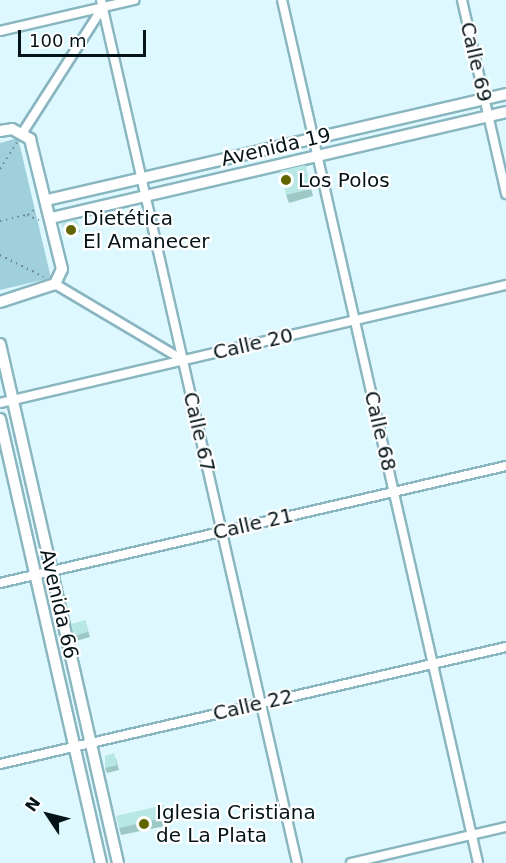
<!DOCTYPE html>
<html>
<head>
<meta charset="utf-8">
<style>
	body { margin:0 }
	#map { position:relative; width:506px; height:863px; overflow:hidden; background:#ddf8ff; font-family:"DejaVu Sans",sans-serif }
	div>[style] { position:absolute }
	.green>* { inset:0; background:#a0d0dc }
	.path>* { height:1.5px; margin-top:-0.75px; transform-origin:0; background:repeating-linear-gradient(90deg,#70858b 0 1.5px,transparent 0 6px) }
	.roads { filter:drop-shadow(2px 0 #89b6c0) drop-shadow(-2px 0 #89b6c0) drop-shadow(0 2px #89b6c0) drop-shadow(0 -2px #89b6c0) }
	.minor>* { height:8px; margin:-4px; padding:0 4px; transform-origin:4px; border-radius:4px; background:#fff }
	.secondary>* { height:10px; margin:-5px; padding:0 5px; transform-origin:5px; border-radius:5px; background:#fff }
	.wall>* { inset:0; background:#9dc8c6 }
	.building>* { inset:0; background:#b7e8e6 }
	.dots>* { width:16px; height:16px; translate:-50% -50%; box-sizing:border-box; border:3px solid #fff; border-radius:50% }
	span { translate:-50% -50%; white-space:nowrap; text-align:center; line-height:1.15; -webkit-text-stroke:4.5px #fff; paint-order:stroke }
	.street-label { font-size:20px; color:#031317 }
	.poi-label { font-size:20px; color:#031317 }
	.left { translate:0 -50%; text-align:left }
	.north { position:absolute; left:18px; top:785px; width:60px; height:60px; -webkit-text-stroke:4px #fff; paint-order:stroke; rotate:305deg; font-size:16px; font-weight:700; line-height:24px; text-align:center; color:#031317 }
	.north::after { content:''; display:block; margin:auto; width:21px; height:27px; background:#031317; clip-path:polygon(50% 0,100% 100%,50% 72%,0 100%) }
	.scale { position:absolute; left:18px; top:30px; width:128px; height:27px; box-sizing:border-box; border:3px solid #031317; border-top:0; padding-left:8px; font-size:18px; line-height:21px; white-space:nowrap; color:#031317; -webkit-text-stroke:4px #fff; paint-order:stroke }
</style>
</head>
<body>
<div id="map">
	<div class="green">
		<div style="clip-path:polygon(18px 138px,51px 278px,0 290px,0 143px)"></div>
	</div>
	<div class="path">
		<div style="left:0;top:169px;width:31px;rotate:-58deg"></div>
		<div style="left:28px;top:215px;width:11px;rotate:-41deg"></div>
		<div style="left:0;top:221px;width:28px;rotate:-13deg"></div>
		<div style="left:27px;top:215px;width:13px;rotate:23deg"></div>
		<div style="left:0;top:255px;width:49px;rotate:26.6deg"></div>
	</div>
	<div class="roads">
		<div class="minor">
			<div style="left:101px;top:0;width:885px;rotate:77.2deg"></div>
			<div style="left:282px;top:0;width:885px;rotate:77.2deg"></div>
			<div style="left:462px;top:0;width:199px;rotate:77.2deg"></div>
			<div style="left:0;top:31px;width:138px;rotate:-13deg"></div>
			<div style="left:23px;top:132px;width:148px;rotate:-57.4deg"></div>
			<div style="left:55px;top:284px;width:149px;rotate:30.7deg"></div>
			<div style="left:0;top:403px;width:520px;rotate:-13.13deg"></div>
			<div style="left:0;top:583px;width:519px;rotate:-13.02deg"></div>
			<div style="left:0;top:764px;width:519px;rotate:-13.02deg"></div>
			<div style="left:351px;top:863px;width:159px;rotate:-13.1deg"></div>
		</div>
		<div class="secondary">
			<div style="left:0;top:131px;width:12px;rotate:-9deg"></div>
			<div style="left:12px;top:129px;width:21px;rotate:29deg"></div>
			<div style="left:30px;top:139px;width:134px;rotate:76.2deg"></div>
			<div style="left:62px;top:269px;width:17px;rotate:115deg"></div>
			<div style="left:55px;top:284px;width:58px;rotate:161.9deg"></div>
			<div style="left:47px;top:200px;width:471px;rotate:-13deg"></div>
			<div style="left:51px;top:218px;width:467px;rotate:-13.1deg"></div>
			<div style="left:0;top:344px;width:532px;rotate:77.19deg"></div>
			<div style="left:0;top:419px;width:455px;rotate:77.2deg"></div>
		</div>
	</div>
	<div class="wall">
		<div style="clip-path:polygon(305px 165px,313px 196px,289px 203px,286px 195px)"></div>
		<div style="clip-path:polygon(78px 224px,80px 232px,64px 235px,63px 231px)"></div>
		<div style="clip-path:polygon(85px 620px,90px 637px,76px 641px,74px 636px)"></div>
		<div style="clip-path:polygon(116px 758px,119px 770px,107px 773px,105px 768px)"></div>
		<div style="clip-path:polygon(167px 812px,170px 825px,121px 835px,119px 828px)"></div>
	</div>
	<div class="building">
		<div style="clip-path:polygon(305px 165px,311px 189px,286px 195px,280px 171px)"></div>
		<div style="clip-path:polygon(77px 219px,79px 227px,63px 231px,61px 223px)"></div>
		<div style="clip-path:polygon(85px 620px,88px 632px,74px 636px,71px 624px)"></div>
		<div style="clip-path:polygon(114px 753px,117px 765px,105px 768px,105px 756px)"></div>
		<div style="clip-path:polygon(164px 805px,167px 817px,119px 828px,116px 816px)"></div>
	</div>
	<div class="dots">
		<div style="left:286px;top:180px;background:#616500"></div>
		<div style="left:71px;top:230px;background:#616500"></div>
		<div style="left:144px;top:824px;background:#616500"></div>
	</div>
	<div class="street-label">
		<span style="left:476px;top:62px;rotate:77deg">Calle 69</span>
		<span style="left:276px;top:147px;rotate:-13deg">Avenida 19</span>
		<span style="left:253px;top:344px;rotate:-13deg">Calle 20</span>
		<span style="left:380px;top:431px;rotate:77deg">Calle 68</span>
		<span style="left:199px;top:432px;rotate:77deg">Calle 67</span>
		<span style="left:253px;top:524px;rotate:-13deg">Calle 21</span>
		<span style="left:59px;top:604px;rotate:77deg">Avenida 66</span>
		<span style="left:253px;top:705px;rotate:-13deg">Calle 22</span>
	</div>
	<div class="poi-label">
		<span class="left" style="left:298px;top:180px">Los Polos</span>
		<span class="left" style="left:83px;top:230px">Dietética<br>El Amanecer</span>
		<span class="left" style="left:156px;top:824px">Iglesia Cristiana<br>de La Plata</span>
	</div>
	<div class="north">N</div>
	<div class="scale">100 m</div>
</div>
</body>
</html>
